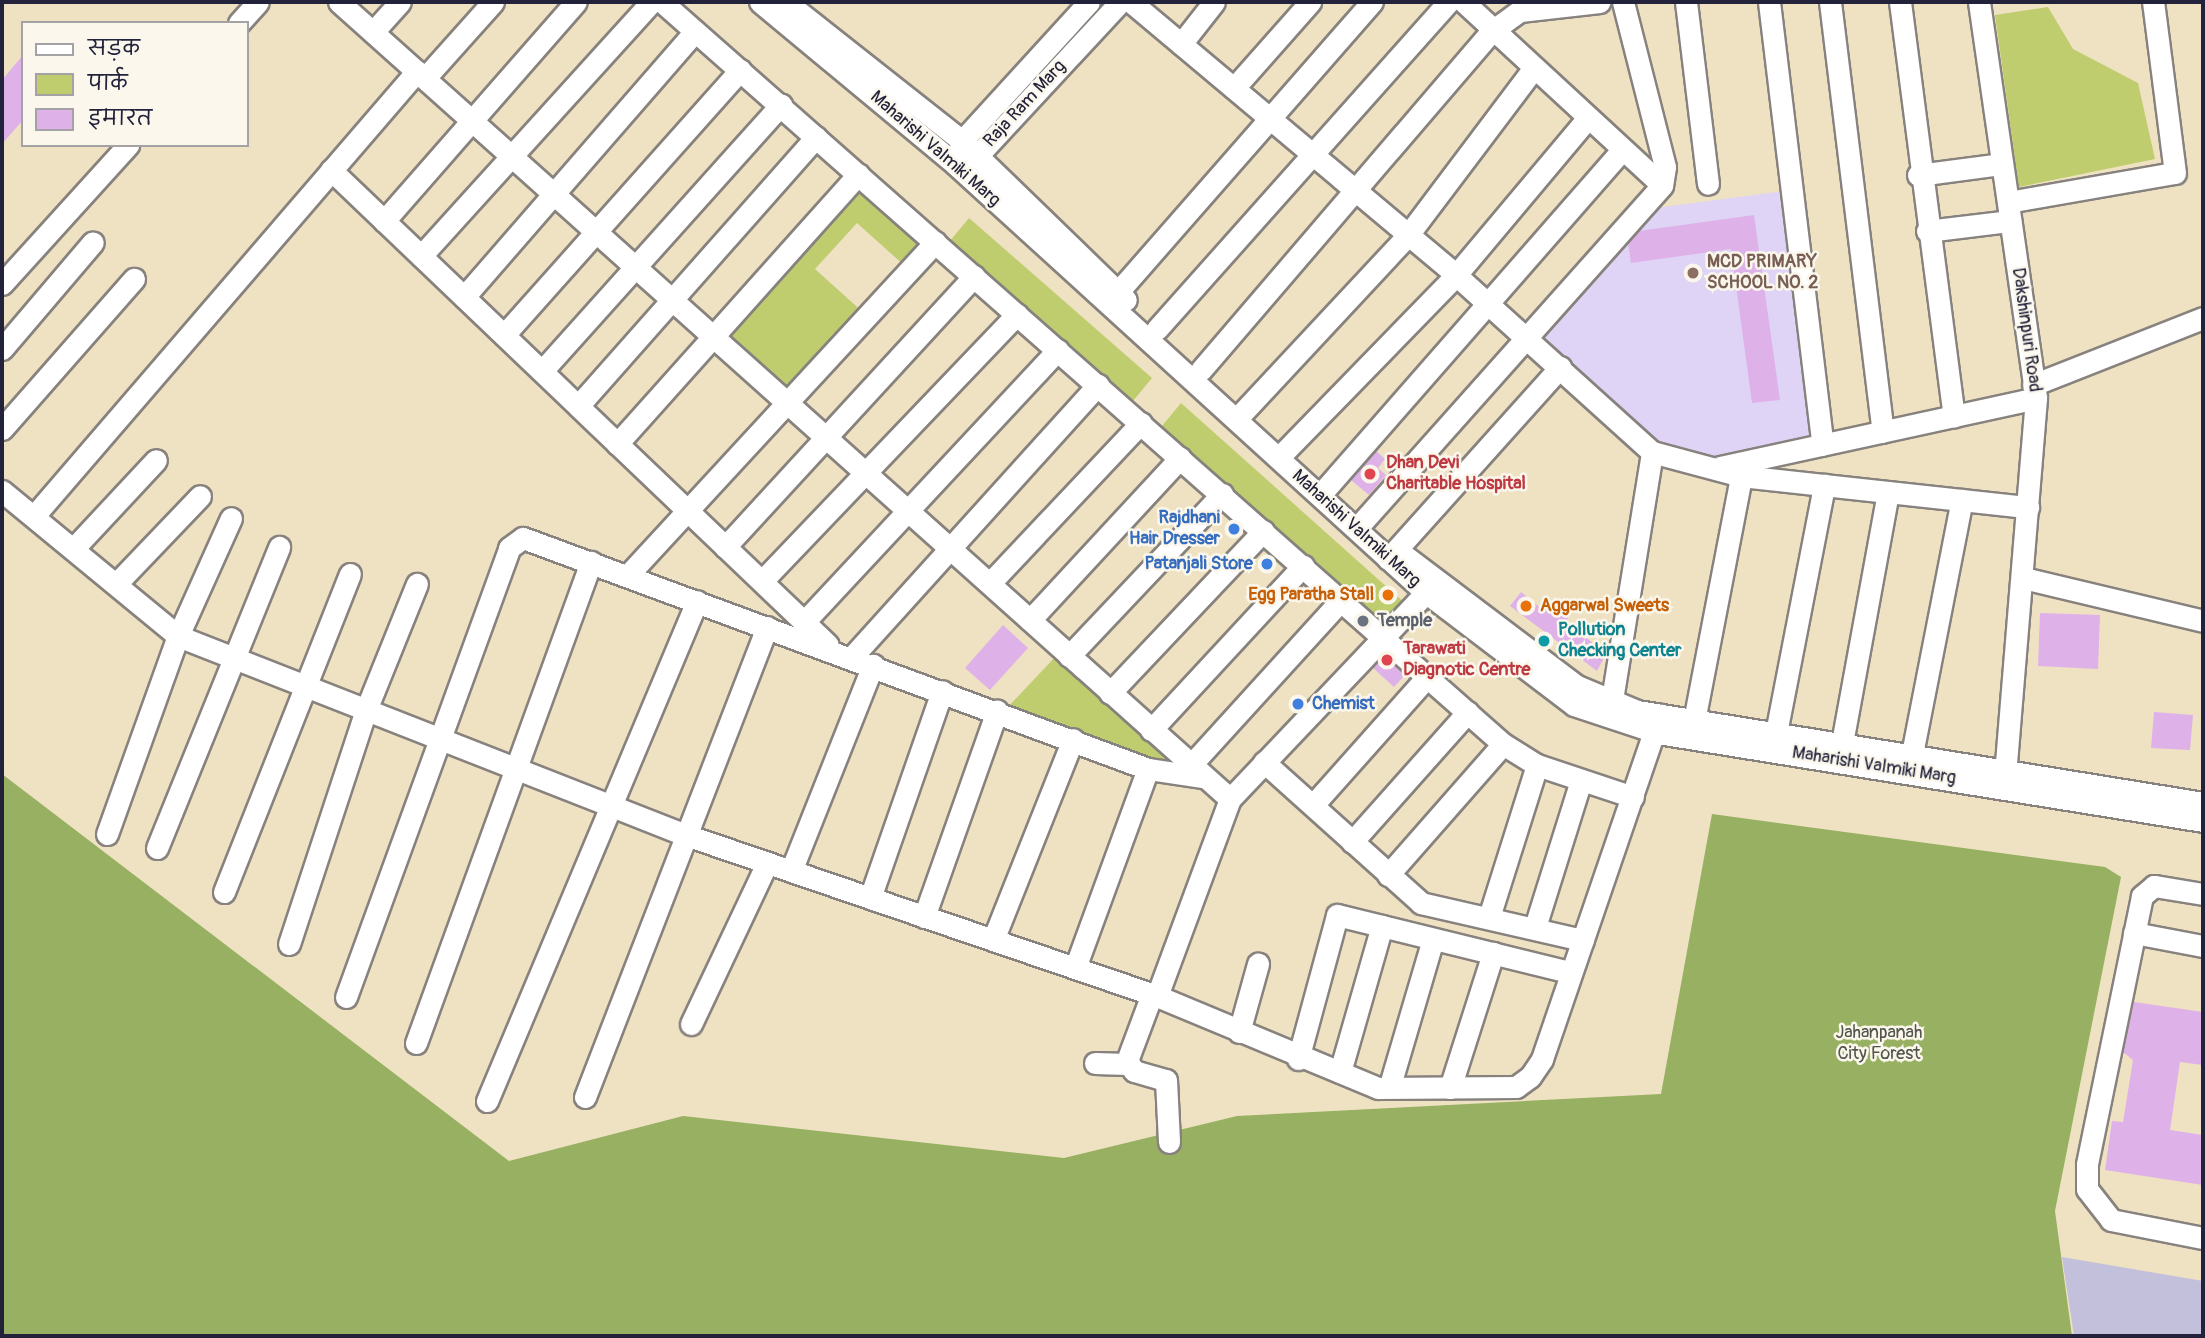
<!DOCTYPE html>
<html>
<head>
<meta charset="utf-8">
<style>
	body { margin:0 }
	#map { position:relative; width:2205px; height:1338px; overflow:hidden; background:#eee2c2; font-family:Pangolin,"Playpen Sans Deva",sans-serif }
	div>[style] { position:absolute }
	.built>* { inset:0; background:#dfd4f5 }
	.industrial>* { inset:0; background:#c3c0db }
	.green>* { inset:0; background:#bfcd6f }
	.forest>* { inset:0; background:#97b062 }
	.building>* { inset:0; background:#dfb1e9 }
	.roads { filter:drop-shadow(2px 0 #88827e) drop-shadow(-2px 0 #88827e) drop-shadow(0 2px #88827e) drop-shadow(0 -2px #88827e) }
	.minor>* { height:21px; margin:-10.5px; padding:0 10.5px; transform-origin:10.5px; border-radius:10.5px; background:#fff }
	.dots>* { width:19px; height:19px; translate:-50% -50%; box-sizing:border-box; border:4px solid #fbf7ec; border-radius:50% }
	span { translate:-50% -50%; white-space:nowrap; text-align:center; line-height:1.15; -webkit-text-stroke:5px #fbf7ec; paint-order:stroke }
	.street-label { font-size:18px; color:#22223b }
	.education-label { font-size:18px; color:#785e54; font-weight:700 }
	.left { translate:0 -50%; text-align:left }
	.health-label { font-size:18px; color:#be3a42; font-weight:700 }
	.shop-label { font-size:18px; color:#366cbe; font-weight:700 }
	.right { translate:-100% -50%; text-align:right }
	.food-label { font-size:18px; color:#c56008; font-weight:700 }
	.worship-label { font-size:18px; color:#5b616d; font-weight:700 }
	.culture-label { font-size:18px; color:#0d838f; font-weight:700 }
	.park-label { font-size:18px; color:#51554b }
	.frame { position:absolute; inset:0; border:4px solid #22223b; pointer-events:none }
	.legend { position:absolute; left:21px; top:21px; width:228px; height:126px; box-sizing:border-box; background:#fbf7ec; border:2px solid #a4a2a5; margin:0; padding:9px 12px; list-style:none; font-size:21px; color:#22223b }
	.legend li { display:flex; align-items:center; gap:14px; height:35px }
	.legend b { width:35px; border:2px solid #a4a2a5 }
</style>
</head>
<body>
<div id="map">
	<div class="built">
		<div style="clip-path:polygon(1784px 191px,1819px 440px,1713px 463px,1652px 447px,1534px 337px,1648px 209px)"></div>
	</div>
	<div class="industrial">
		<div style="clip-path:polygon(2062px 1257px,2203px 1281px,2203px 1336px,2074px 1336px)"></div>
	</div>
	<div class="green">
		<div style="clip-path:polygon(2048px 7px,2073px 49px,2138px 83px,2155px 159px,2019px 187px,1995px 15px)"></div>
		<div style="clip-path:polygon(859px 180px,929px 242px,906px 267px,857px 223px,815px 269px,866px 315px,792px 398px,720px 335px)"></div>
		<div style="clip-path:polygon(969px 218px,1152px 378px,1128px 407px,945px 247px)"></div>
		<div style="clip-path:polygon(1181px 403px,1407px 605px,1380px 630px,1157px 432px)"></div>
		<div style="clip-path:polygon(1058px 654px,1190px 773px,1006px 709px)"></div>
	</div>
	<div class="forest">
		<div style="clip-path:polygon(2px 774px,509px 1161px,683px 1116px,1064px 1158px,1237px 1116px,1661px 1094px,1712px 814px,2105px 867px,2121px 877px,2055px 1211px,2072px 1336px,2px 1336px)"></div>
	</div>
	<div class="building">
		<div style="clip-path:polygon(23px 55px,23px 120px,2px 144px,2px 80px)"></div>
		<div style="clip-path:polygon(1754px 215px,1780px 400px,1752px 403px,1731px 249px,1631px 263px,1628px 243px,1639px 231px)"></div>
		<div style="clip-path:polygon(1376px 451px,1385px 459px,1378px 468px,1386px 475px,1369px 495px,1351px 480px)"></div>
		<div style="clip-path:polygon(1521px 592px,1543px 610px,1550px 601px,1570px 616px,1566px 621px,1606px 654px,1597px 671px,1510px 606px)"></div>
		<div style="clip-path:polygon(2040px 613px,2100px 615px,2098px 669px,2038px 666px)"></div>
		<div style="clip-path:polygon(1003px 625px,1028px 648px,990px 690px,965px 668px)"></div>
		<div style="clip-path:polygon(1384px 656px,1405px 675px,1394px 687px,1373px 668px)"></div>
		<div style="clip-path:polygon(2154px 712px,2193px 715px,2190px 750px,2151px 748px)"></div>
		<div style="clip-path:polygon(2134px 1002px,2203px 1012px,2203px 1065px,2180px 1062px,2170px 1130px,2203px 1135px,2203px 1185px,2105px 1170px,2112px 1121px,2123px 1122px,2133px 1060px,2123px 1052px)"></div>
	</div>
	<div class="roads">
		<div class="minor">
			<div style="left:339px;top:2px;width:1195px;rotate:41.81deg"></div>
			<div style="left:662px;top:2px;width:1122px;rotate:41.42deg"></div>
			<div style="left:1503px;top:744px;width:40px;rotate:32deg"></div>
			<div style="left:1537px;top:765px;width:101px;rotate:18.4deg"></div>
			<div style="left:760px;top:2px;width:254px;rotate:39.7deg"></div>
			<div style="left:955px;top:164px;width:634px;rotate:42.32deg"></div>
			<div style="left:1424px;top:591px;width:188px;rotate:37.2deg"></div>
			<div style="left:1574px;top:705px;width:89px;rotate:18.4deg"></div>
			<div style="left:1658px;top:733px;width:552px;rotate:9.17deg"></div>
			<div style="left:786px;top:2px;width:224px;rotate:38.3deg"></div>
			<div style="left:962px;top:141px;width:228px;rotate:44.1deg"></div>
			<div style="left:1131px;top:2px;width:424px;rotate:40deg"></div>
			<div style="left:1456px;top:275px;width:264px;rotate:42.1deg"></div>
			<div style="left:1652px;top:452px;width:92px;rotate:15.1deg"></div>
			<div style="left:1741px;top:476px;width:289px;rotate:6.2deg"></div>
			<div style="left:1623px;top:2px;width:170px;rotate:75.7deg"></div>
			<div style="left:1665px;top:167px;width:18px;rotate:99deg"></div>
			<div style="left:1686px;top:2px;width:183px;rotate:83.1deg"></div>
			<div style="left:1769px;top:2px;width:446px;rotate:83.1deg"></div>
			<div style="left:1830px;top:2px;width:433px;rotate:83deg"></div>
			<div style="left:1900px;top:2px;width:418px;rotate:82.6deg"></div>
			<div style="left:1979px;top:2px;width:400px;rotate:81.8deg"></div>
			<div style="left:2036px;top:398px;width:387px;rotate:94.7deg"></div>
			<div style="left:239px;top:23px;width:28px;rotate:-48deg"></div>
			<div style="left:373px;top:32px;width:40px;rotate:-48deg"></div>
			<div style="left:1181px;top:44px;width:53px;rotate:-51.8deg"></div>
			<div style="left:425px;top:78px;width:102px;rotate:-48.2deg"></div>
			<div style="left:1234px;top:88px;width:115px;rotate:-48.5deg"></div>
			<div style="left:958px;top:155px;width:15px;rotate:-74deg"></div>
			<div style="left:962px;top:141px;width:188px;rotate:-47.6deg"></div>
			<div style="left:964px;top:161px;width:14px;rotate:-21deg"></div>
			<div style="left:977px;top:156px;width:210px;rotate:-47.1deg"></div>
			<div style="left:331px;top:170px;width:687px;rotate:43.7deg"></div>
			<div style="left:1918px;top:175px;width:85px;rotate:-7.5deg"></div>
			<div style="left:2008px;top:202px;width:169px;rotate:-9.9deg"></div>
			<div style="left:2175px;top:173px;width:172px;rotate:-97.3deg"></div>
			<div style="left:384px;top:221px;width:291px;rotate:-48.8deg"></div>
			<div style="left:1927px;top:231px;width:84px;rotate:-6.9deg"></div>
			<div style="left:421px;top:256px;width:343px;rotate:-47.8deg"></div>
			<div style="left:2px;top:284px;width:188px;rotate:-47.8deg"></div>
			<div style="left:1117px;top:293px;width:387px;rotate:-48.8deg"></div>
			<div style="left:464px;top:297px;width:352px;rotate:-49deg"></div>
			<div style="left:1157px;top:329px;width:438px;rotate:-48.3deg"></div>
			<div style="left:504px;top:335px;width:355px;rotate:-48.3deg"></div>
			<div style="left:2px;top:349px;width:140px;rotate:-49.6deg"></div>
			<div style="left:1201px;top:370px;width:447px;rotate:-49.4deg"></div>
			<div style="left:1492px;top:31px;width:34px;rotate:-36deg"></div>
			<div style="left:1520px;top:11px;width:80px;rotate:-6.5deg"></div>
			<div style="left:542px;top:371px;width:358px;rotate:-48.1deg"></div>
			<div style="left:2033px;top:385px;width:183px;rotate:-21.5deg"></div>
			<div style="left:578px;top:406px;width:359px;rotate:-48.5deg"></div>
			<div style="left:1243px;top:412px;width:242px;rotate:-47deg"></div>
			<div style="left:1408px;top:235px;width:208px;rotate:-53deg"></div>
			<div style="left:2px;top:429px;width:200px;rotate:-48.7deg"></div>
			<div style="left:617px;top:444px;width:362px;rotate:-48.2deg"></div>
			<div style="left:1286px;top:450px;width:244px;rotate:-45.8deg"></div>
			<div style="left:1456px;top:275px;width:202px;rotate:-50deg"></div>
			<div style="left:1720px;top:467px;width:323px;rotate:-12.3deg"></div>
			<div style="left:1327px;top:487px;width:446px;rotate:-48.8deg"></div>
			<div style="left:2px;top:491px;width:228px;rotate:39.5deg"></div>
			<div style="left:178px;top:636px;width:542px;rotate:21.41deg"></div>
			<div style="left:683px;top:834px;width:501px;rotate:18.87deg"></div>
			<div style="left:1157px;top:996px;width:239px;rotate:22.6deg"></div>
			<div style="left:1378px;top:1088px;width:138px;rotate:-0.4deg"></div>
			<div style="left:1516px;top:1087px;width:17px;rotate:-36deg"></div>
			<div style="left:1530px;top:1077px;width:22px;rotate:-56deg"></div>
			<div style="left:1542px;top:1059px;width:364px;rotate:-71.1deg"></div>
			<div style="left:34px;top:516px;width:587px;rotate:-49.28deg"></div>
			<div style="left:1364px;top:520px;width:448px;rotate:-48.3deg"></div>
			<div style="left:1662px;top:185px;width:270px;rotate:-137.3deg"></div>
			<div style="left:725px;top:547px;width:368px;rotate:-47.4deg"></div>
			<div style="left:74px;top:548px;width:120px;rotate:-47deg"></div>
			<div style="left:1405px;top:556px;width:216px;rotate:37.1deg"></div>
			<div style="left:1577px;top:686px;width:65px;rotate:22.6deg"></div>
			<div style="left:1637px;top:711px;width:573px;rotate:9.23deg"></div>
			<div style="left:1388px;top:559px;width:258px;rotate:-48.1deg"></div>
			<div style="left:628px;top:575px;width:453px;rotate:-47.3deg"></div>
			<div style="left:2023px;top:578px;width:185px;rotate:13.4deg"></div>
			<div style="left:762px;top:581px;width:369px;rotate:-46.3deg"></div>
			<div style="left:117px;top:583px;width:120px;rotate:-46.3deg"></div>
			<div style="left:990px;top:583px;width:220px;rotate:-46.7deg"></div>
			<div style="left:1030px;top:620px;width:221px;rotate:-47.2deg"></div>
			<div style="left:804px;top:622px;width:372px;rotate:-47deg"></div>
			<div style="left:1069px;top:656px;width:223px;rotate:-46.6deg"></div>
			<div style="left:852px;top:657px;width:367px;rotate:-47.9deg"></div>
			<div style="left:1110px;top:693px;width:223px;rotate:-46.6deg"></div>
			<div style="left:1610px;top:712px;width:263px;rotate:-80.8deg"></div>
			<div style="left:1694px;top:721px;width:249px;rotate:-79.1deg"></div>
			<div style="left:1151px;top:730px;width:224px;rotate:-47.2deg"></div>
			<div style="left:1776px;top:733px;width:253px;rotate:-79deg"></div>
			<div style="left:1842px;top:743px;width:255px;rotate:-79.6deg"></div>
			<div style="left:1912px;top:754px;width:259px;rotate:-78.9deg"></div>
			<div style="left:1264px;top:762px;width:211px;rotate:41.9deg"></div>
			<div style="left:1421px;top:903px;width:166px;rotate:12.9deg"></div>
			<div style="left:1190px;top:766px;width:224px;rotate:-47.7deg"></div>
			<div style="left:1313px;top:805px;width:173px;rotate:-48.3deg"></div>
			<div style="left:107px;top:834px;width:210px;rotate:-70.3deg"></div>
			<div style="left:178px;top:636px;width:129px;rotate:-65.8deg"></div>
			<div style="left:1352px;top:842px;width:174px;rotate:-48.3deg"></div>
			<div style="left:157px;top:848px;width:325px;rotate:-67.9deg"></div>
			<div style="left:791px;top:871px;width:222px;rotate:-68.3deg"></div>
			<div style="left:1388px;top:875px;width:174px;rotate:-48.7deg"></div>
			<div style="left:224px;top:892px;width:342px;rotate:-68.4deg"></div>
			<div style="left:2203px;top:894px;width:50px;rotate:-170.7deg"></div>
			<div style="left:2154px;top:886px;width:16px;rotate:140deg"></div>
			<div style="left:2142px;top:896px;width:274px;rotate:101.6deg"></div>
			<div style="left:2087px;top:1164px;width:25px;rotate:90deg"></div>
			<div style="left:2087px;top:1189px;width:39px;rotate:52deg"></div>
			<div style="left:2111px;top:1220px;width:94px;rotate:11.1deg"></div>
			<div style="left:870px;top:898px;width:219px;rotate:-70.8deg"></div>
			<div style="left:1490px;top:914px;width:156px;rotate:-72.5deg"></div>
			<div style="left:924px;top:917px;width:219px;rotate:-70.5deg"></div>
			<div style="left:1535px;top:927px;width:154px;rotate:-72.6deg"></div>
			<div style="left:2134px;top:933px;width:70px;rotate:10.7deg"></div>
			<div style="left:993px;top:940px;width:216px;rotate:-68.3deg"></div>
			<div style="left:289px;top:944px;width:246px;rotate:-71.8deg"></div>
			<div style="left:366px;top:710px;width:136px;rotate:-68deg"></div>
			<div style="left:1075px;top:968px;width:212px;rotate:-69.9deg"></div>
			<div style="left:1152px;top:994px;width:72px;rotate:110.5deg"></div>
			<div style="left:1127px;top:1061px;width:12px;rotate:55deg"></div>
			<div style="left:1134px;top:1071px;width:33px;rotate:16deg"></div>
			<div style="left:1166px;top:1080px;width:62px;rotate:87.2deg"></div>
			<div style="left:1157px;top:996px;width:210px;rotate:-69.7deg"></div>
			<div style="left:1230px;top:799px;width:298px;rotate:-46.5deg"></div>
			<div style="left:346px;top:997px;width:478px;rotate:-70deg"></div>
			<div style="left:509px;top:548px;width:17px;rotate:-36deg"></div>
			<div style="left:523px;top:538px;width:666px;rotate:20.28deg"></div>
			<div style="left:1148px;top:769px;width:55px;rotate:8.4deg"></div>
			<div style="left:691px;top:1024px;width:178px;rotate:-64.7deg"></div>
			<div style="left:1239px;top:1032px;width:71px;rotate:-74.4deg"></div>
			<div style="left:416px;top:1043px;width:512px;rotate:-70.01deg"></div>
			<div style="left:1298px;top:1059px;width:149px;rotate:-74.8deg"></div>
			<div style="left:1337px;top:915px;width:239px;rotate:13.8deg"></div>
			<div style="left:1095px;top:1063px;width:32px;rotate:2deg"></div>
			<div style="left:1340px;top:1072px;width:152px;rotate:-74deg"></div>
			<div style="left:1390px;top:1085px;width:152px;rotate:-73.6deg"></div>
			<div style="left:1450px;top:1088px;width:142px;rotate:-72.3deg"></div>
			<div style="left:585px;top:1097px;width:504px;rotate:-68.83deg"></div>
			<div style="left:487px;top:1101px;width:542px;rotate:-67.22deg"></div>
		</div>
	</div>
	<div class="dots">
		<div style="left:1693px;top:273px;background:#8d6e63"></div>
		<div style="left:1370px;top:474px;background:#e0444e"></div>
		<div style="left:1234px;top:529px;background:#3f7fe0"></div>
		<div style="left:1267px;top:564px;background:#3f7fe0"></div>
		<div style="left:1388px;top:595px;background:#e8710a"></div>
		<div style="left:1526px;top:606px;background:#e8710a"></div>
		<div style="left:1363px;top:621px;background:#6b7280"></div>
		<div style="left:1544px;top:641px;background:#0f9aa8"></div>
		<div style="left:1387px;top:660px;background:#e0444e"></div>
		<div style="left:1298px;top:704px;background:#3f7fe0"></div>
	</div>
	<div class="street-label">
		<span style="left:1025px;top:104px;rotate:-47deg">Raja Ram Marg</span>
		<span style="left:935px;top:149px;rotate:41deg">Maharishi Valmiki Marg</span>
		<span style="left:2026px;top:330px;rotate:82deg">Dakshinpuri Road</span>
		<span style="left:1356px;top:529px;rotate:42deg">Maharishi Valmiki Marg</span>
		<span style="left:1874px;top:766px;rotate:9deg">Maharishi Valmiki Marg</span>
	</div>
	<div class="education-label">
		<span class="left" style="left:1707px;top:273px">MCD PRIMARY<br>SCHOOL NO. 2</span>
	</div>
	<div class="health-label">
		<span class="left" style="left:1386px;top:474px">Dhan Devi<br>Charitable Hospital</span>
		<span class="left" style="left:1403px;top:660px">Tarawati<br>Diagnotic Centre</span>
	</div>
	<div class="shop-label">
		<span class="right" style="left:1220px;top:529px">Rajdhani<br>Hair Dresser</span>
		<span class="right" style="left:1253px;top:564px">Patanjali Store</span>
		<span class="left" style="left:1312px;top:704px">Chemist</span>
	</div>
	<div class="food-label">
		<span class="right" style="left:1374px;top:595px">Egg Paratha Stall</span>
		<span class="left" style="left:1540px;top:606px">Aggarwal Sweets</span>
	</div>
	<div class="worship-label">
		<span class="left" style="left:1377px;top:621px">Temple</span>
	</div>
	<div class="culture-label">
		<span class="left" style="left:1558px;top:641px">Pollution<br>Checking Center</span>
	</div>
	<div class="park-label">
		<span style="left:1879px;top:1044px">Jahanpanah<br>City Forest</span>
	</div>
	<div class="frame"></div>
	<ul class="legend">
	<li><b style="height:9px;background:#fff"></b>सड़क</li>
	<li><b style="height:19px;background:#bfcd6f"></b>पार्क</li>
	<li><b style="height:19px;background:#dfb1e9"></b>इमारत</li>
	</ul>
</div>
</body>
</html>
